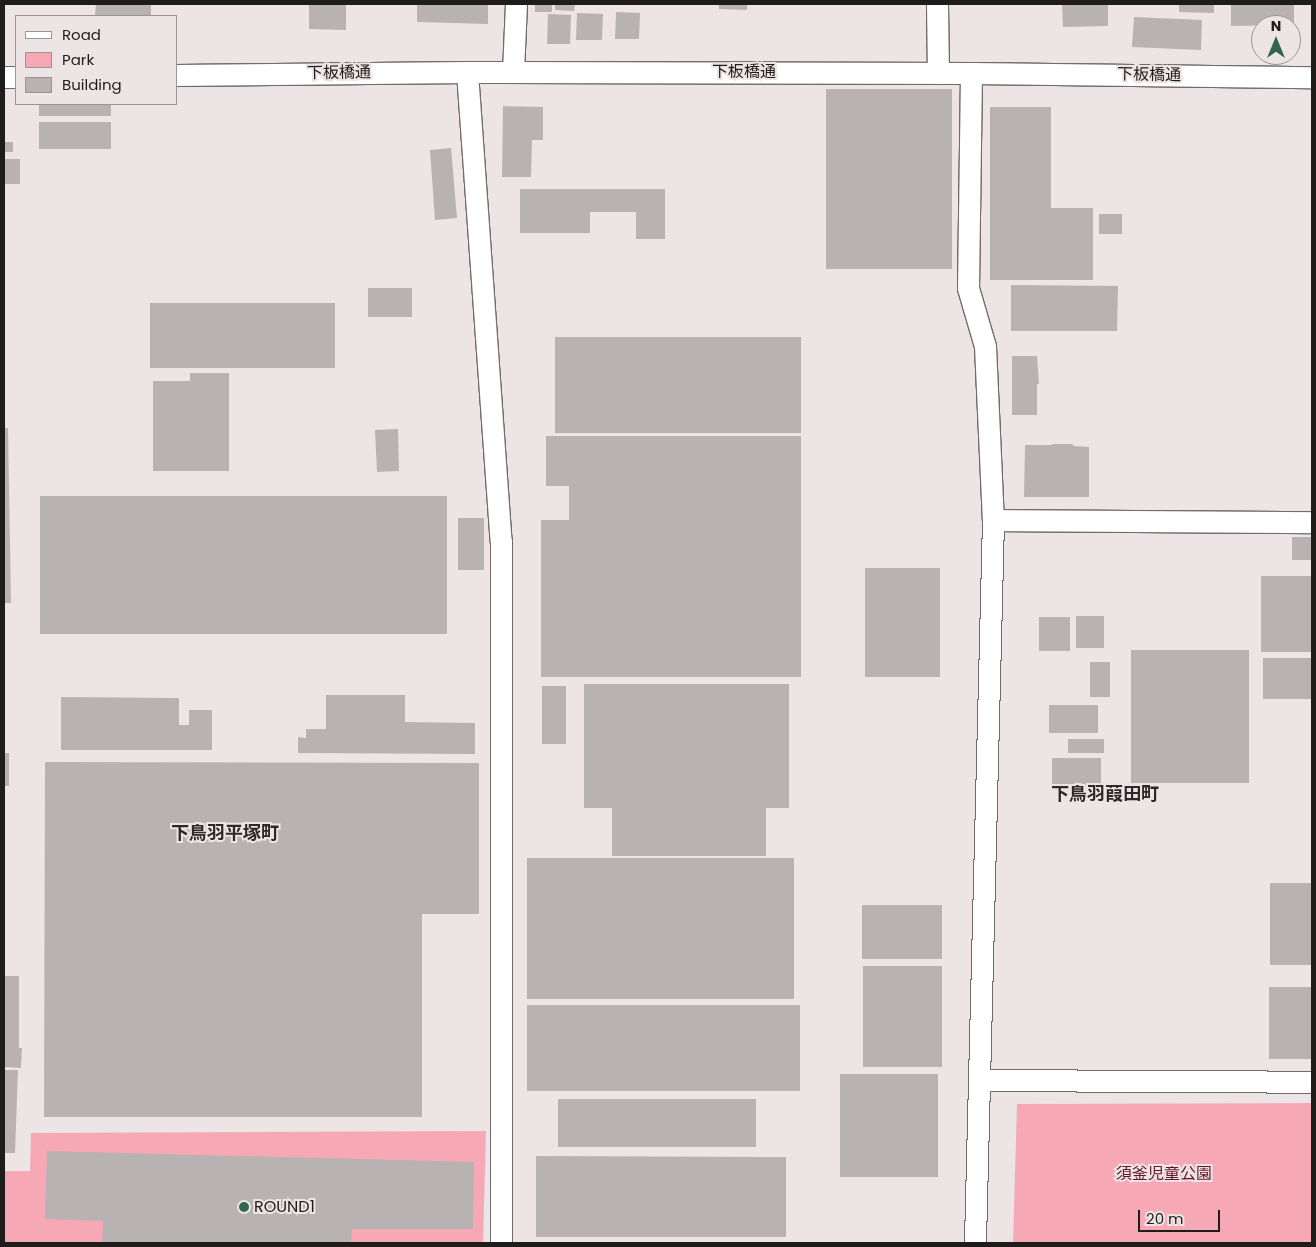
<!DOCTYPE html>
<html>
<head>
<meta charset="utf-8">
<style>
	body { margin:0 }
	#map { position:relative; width:1316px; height:1247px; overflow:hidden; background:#ece4e5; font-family:Poppins,"Noto Sans JP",sans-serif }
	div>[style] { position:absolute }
	.green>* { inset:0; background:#f6a9b4 }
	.building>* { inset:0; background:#b9b2b3 }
	.roads { filter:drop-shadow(1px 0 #716b6c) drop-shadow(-1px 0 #716b6c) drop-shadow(0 1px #716b6c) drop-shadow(0 -1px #716b6c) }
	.minor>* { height:21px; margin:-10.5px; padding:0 10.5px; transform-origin:10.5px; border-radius:10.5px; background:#fff }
	.dots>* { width:14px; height:14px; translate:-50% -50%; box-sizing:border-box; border:2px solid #ece4e5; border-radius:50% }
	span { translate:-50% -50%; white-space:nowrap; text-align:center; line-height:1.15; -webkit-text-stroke:4px #ece4e5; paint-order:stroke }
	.street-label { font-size:16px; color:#1f1c1c }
	.park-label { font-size:16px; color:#68152b }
	.poi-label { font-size:16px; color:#1f1c1c }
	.left { translate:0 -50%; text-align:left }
	.neighbourhood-label { font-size:18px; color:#2d2829; font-weight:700 }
	.frame { position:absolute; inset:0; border:5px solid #1f1c1c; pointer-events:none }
	.legend { position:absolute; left:15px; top:15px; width:162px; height:90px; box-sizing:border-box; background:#ece4e5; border:1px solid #9a9495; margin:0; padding:6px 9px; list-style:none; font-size:15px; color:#1f1c1c }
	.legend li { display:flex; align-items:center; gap:10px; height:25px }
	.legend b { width:25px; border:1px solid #9a9495 }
	.north { position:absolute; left:1251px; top:15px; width:50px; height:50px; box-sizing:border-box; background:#ece4e5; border:1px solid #9a9495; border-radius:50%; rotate:0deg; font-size:14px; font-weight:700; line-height:20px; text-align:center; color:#1f1c1c }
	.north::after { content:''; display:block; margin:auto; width:18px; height:22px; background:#31664c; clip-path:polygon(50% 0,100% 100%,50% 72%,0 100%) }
	.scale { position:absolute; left:1138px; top:1210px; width:82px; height:22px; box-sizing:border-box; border:2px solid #1f1c1c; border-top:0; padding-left:6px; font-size:15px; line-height:18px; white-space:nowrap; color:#1f1c1c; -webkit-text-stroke:4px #ece4e5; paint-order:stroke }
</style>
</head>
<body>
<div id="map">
	<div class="green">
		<div style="clip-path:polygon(1312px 1103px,1312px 1243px,1013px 1243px,1017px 1104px)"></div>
		<div style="clip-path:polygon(486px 1131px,483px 1243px,4px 1243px,4px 1171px,30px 1171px,31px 1133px)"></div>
	</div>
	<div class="building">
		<div style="clip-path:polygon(96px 4px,151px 4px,151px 16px,95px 16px)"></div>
		<div style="clip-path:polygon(309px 4px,346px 4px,346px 30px,309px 29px)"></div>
		<div style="clip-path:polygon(417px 4px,488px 4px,488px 24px,417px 22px)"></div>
		<div style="clip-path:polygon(535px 4px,552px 4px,552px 12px,535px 12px)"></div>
		<div style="clip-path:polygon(555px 4px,575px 4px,574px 11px,555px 10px)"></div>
		<div style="clip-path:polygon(719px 4px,747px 4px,747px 10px,719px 9px)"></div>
		<div style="clip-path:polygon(1062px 4px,1108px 4px,1108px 26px,1063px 27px)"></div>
		<div style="clip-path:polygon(1179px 4px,1214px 4px,1214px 13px,1179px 12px)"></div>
		<div style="clip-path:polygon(1231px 4px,1294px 4px,1294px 27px,1291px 25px,1231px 26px)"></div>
		<div style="clip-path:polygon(616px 12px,640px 13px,639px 39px,615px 39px)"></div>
		<div style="clip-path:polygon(577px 13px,603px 14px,602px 40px,576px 40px)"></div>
		<div style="clip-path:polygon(548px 14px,571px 15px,570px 44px,547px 44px)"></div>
		<div style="clip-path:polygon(1134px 17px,1202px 20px,1201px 50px,1132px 47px)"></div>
		<div style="clip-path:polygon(826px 89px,952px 89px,952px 269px,826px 269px)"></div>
		<div style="clip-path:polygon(39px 104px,111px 104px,111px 116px,39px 116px)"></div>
		<div style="clip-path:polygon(503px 106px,543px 107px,543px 140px,532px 140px,531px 177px,502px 177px)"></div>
		<div style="clip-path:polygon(990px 107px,1051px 107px,1051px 208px,1093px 208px,1093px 280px,990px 280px)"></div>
		<div style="clip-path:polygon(39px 122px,111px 122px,111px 149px,39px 149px)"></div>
		<div style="clip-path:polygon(4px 142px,13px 142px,13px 152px,4px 152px)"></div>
		<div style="clip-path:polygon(451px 148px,457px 218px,435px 220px,430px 150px)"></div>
		<div style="clip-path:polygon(4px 159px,20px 159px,20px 184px,4px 184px)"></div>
		<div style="clip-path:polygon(520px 189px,665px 189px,665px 239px,636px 239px,636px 212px,590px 212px,590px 233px,520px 233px)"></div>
		<div style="clip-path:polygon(1099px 214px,1122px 214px,1122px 234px,1099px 234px)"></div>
		<div style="clip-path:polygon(1011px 285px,1118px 286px,1117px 331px,1011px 331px)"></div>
		<div style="clip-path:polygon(368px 288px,412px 288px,412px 317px,368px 317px)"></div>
		<div style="clip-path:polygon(150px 303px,335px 303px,335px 368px,150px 368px)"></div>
		<div style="clip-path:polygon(555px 337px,801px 337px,801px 433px,555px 433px)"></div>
		<div style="clip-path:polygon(1012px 356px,1037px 356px,1039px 384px,1037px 384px,1037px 415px,1012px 415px)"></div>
		<div style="clip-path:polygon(190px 373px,229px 373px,229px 471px,153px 471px,153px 381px,190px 381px)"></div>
		<div style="clip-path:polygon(4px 428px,8px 428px,11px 603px,4px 603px)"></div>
		<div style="clip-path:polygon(398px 429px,399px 471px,377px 472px,375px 430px)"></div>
		<div style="clip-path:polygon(546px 436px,801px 436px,801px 677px,541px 677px,541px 520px,569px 520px,569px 486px,546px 486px)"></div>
		<div style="clip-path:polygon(1052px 444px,1073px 444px,1073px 446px,1089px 447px,1089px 497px,1024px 497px,1025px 445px,1052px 445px)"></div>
		<div style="clip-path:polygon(40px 496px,447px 496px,447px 634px,40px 634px)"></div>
		<div style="clip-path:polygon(458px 518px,484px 518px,484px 570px,458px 570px)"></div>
		<div style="clip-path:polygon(1292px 537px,1312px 537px,1312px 560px,1292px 560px)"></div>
		<div style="clip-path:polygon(865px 568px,940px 568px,940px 677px,865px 677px)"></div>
		<div style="clip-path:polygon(1261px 576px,1312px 576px,1312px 652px,1261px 652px)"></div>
		<div style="clip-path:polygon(1076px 616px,1104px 616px,1104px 648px,1076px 648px)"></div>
		<div style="clip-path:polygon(1039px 617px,1070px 617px,1070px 651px,1039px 651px)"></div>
		<div style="clip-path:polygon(1131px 650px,1249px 650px,1249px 783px,1131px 783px)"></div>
		<div style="clip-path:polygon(1263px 658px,1312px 658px,1312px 699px,1263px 699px)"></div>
		<div style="clip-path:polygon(1090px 662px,1110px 662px,1110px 697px,1090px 697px)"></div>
		<div style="clip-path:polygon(584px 684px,789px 684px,789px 808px,766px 808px,766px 856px,612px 856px,612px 808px,584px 808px)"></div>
		<div style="clip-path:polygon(542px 686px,566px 686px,566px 744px,542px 744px)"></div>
		<div style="clip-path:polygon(326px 695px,405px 695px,405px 722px,475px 723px,475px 754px,298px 753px,298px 737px,306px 738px,306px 729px,326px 729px)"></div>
		<div style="clip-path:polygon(61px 697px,179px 698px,179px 725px,189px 725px,189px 710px,212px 710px,212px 750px,61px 750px)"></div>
		<div style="clip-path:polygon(1049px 705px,1098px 705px,1098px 733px,1049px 733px)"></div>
		<div style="clip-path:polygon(1068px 739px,1104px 739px,1104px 753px,1068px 753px)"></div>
		<div style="clip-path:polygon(4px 753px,9px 753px,9px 786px,4px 786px)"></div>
		<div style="clip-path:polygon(1052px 758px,1101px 758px,1101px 786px,1052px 786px)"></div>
		<div style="clip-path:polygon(45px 762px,479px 763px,479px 914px,422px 914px,422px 1117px,44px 1117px)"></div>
		<div style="clip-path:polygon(527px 858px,794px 858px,794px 999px,527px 999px)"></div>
		<div style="clip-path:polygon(1270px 883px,1312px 883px,1312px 965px,1270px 965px)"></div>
		<div style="clip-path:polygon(862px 905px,942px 905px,942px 959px,862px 959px)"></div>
		<div style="clip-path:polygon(863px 966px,942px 966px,942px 1067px,863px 1067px)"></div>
		<div style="clip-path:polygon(4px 976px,19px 976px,19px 1048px,22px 1048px,21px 1068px,4px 1067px)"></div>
		<div style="clip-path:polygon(1269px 987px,1312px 987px,1312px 1059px,1269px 1059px)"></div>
		<div style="clip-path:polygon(527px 1005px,800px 1005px,800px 1091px,527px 1091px)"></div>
		<div style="clip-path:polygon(4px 1070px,18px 1070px,15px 1153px,4px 1153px)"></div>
		<div style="clip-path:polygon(840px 1074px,938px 1074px,938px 1177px,840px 1177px)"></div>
		<div style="clip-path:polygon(558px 1099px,756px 1099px,756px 1147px,558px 1147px)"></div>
		<div style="clip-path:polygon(47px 1151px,474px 1162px,473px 1229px,352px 1229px,351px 1243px,102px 1242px,103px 1221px,45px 1219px)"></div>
		<div style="clip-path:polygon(536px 1156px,786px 1157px,786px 1237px,536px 1237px)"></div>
	</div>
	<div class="roads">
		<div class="minor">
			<div style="left:937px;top:4px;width:69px;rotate:89.2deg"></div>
			<div style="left:467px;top:72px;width:470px;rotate:85.9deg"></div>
			<div style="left:501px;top:541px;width:702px;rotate:90deg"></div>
			<div style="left:513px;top:72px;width:68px;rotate:-87.5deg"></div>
			<div style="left:971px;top:73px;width:215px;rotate:90.8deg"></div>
			<div style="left:968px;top:288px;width:60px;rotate:73.7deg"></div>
			<div style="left:985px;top:346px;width:174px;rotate:87.4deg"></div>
			<div style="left:993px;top:520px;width:723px;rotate:91.43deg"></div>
			<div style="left:176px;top:75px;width:291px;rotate:-0.6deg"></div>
			<div style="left:467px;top:72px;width:504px;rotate:0.11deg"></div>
			<div style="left:971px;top:73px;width:341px;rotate:0.7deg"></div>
			<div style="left:4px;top:77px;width:12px"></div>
			<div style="left:993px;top:520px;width:319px;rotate:0.4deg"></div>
			<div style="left:980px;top:1080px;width:332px;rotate:0.3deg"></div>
		</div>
	</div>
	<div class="dots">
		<div style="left:244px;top:1207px;background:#31664c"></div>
	</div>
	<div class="street-label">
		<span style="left:744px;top:72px">下板橋通</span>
		<span style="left:339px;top:73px;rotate:-1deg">下板橋通</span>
		<span style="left:1149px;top:75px;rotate:1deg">下板橋通</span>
	</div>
	<div class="park-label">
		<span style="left:1164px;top:1174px">須釜児童公園</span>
	</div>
	<div class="poi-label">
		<span class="left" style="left:254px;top:1207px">ROUND1</span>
	</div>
	<div class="neighbourhood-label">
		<span style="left:1105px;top:794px">下鳥羽葭田町</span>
		<span style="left:225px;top:833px">下鳥羽平塚町</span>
	</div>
	<div class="frame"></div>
	<ul class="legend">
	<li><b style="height:6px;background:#fff"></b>Road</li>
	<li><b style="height:14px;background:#f6a9b4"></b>Park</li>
	<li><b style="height:14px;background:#b9b2b3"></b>Building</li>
	</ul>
	<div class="north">N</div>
	<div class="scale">20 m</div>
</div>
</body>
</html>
